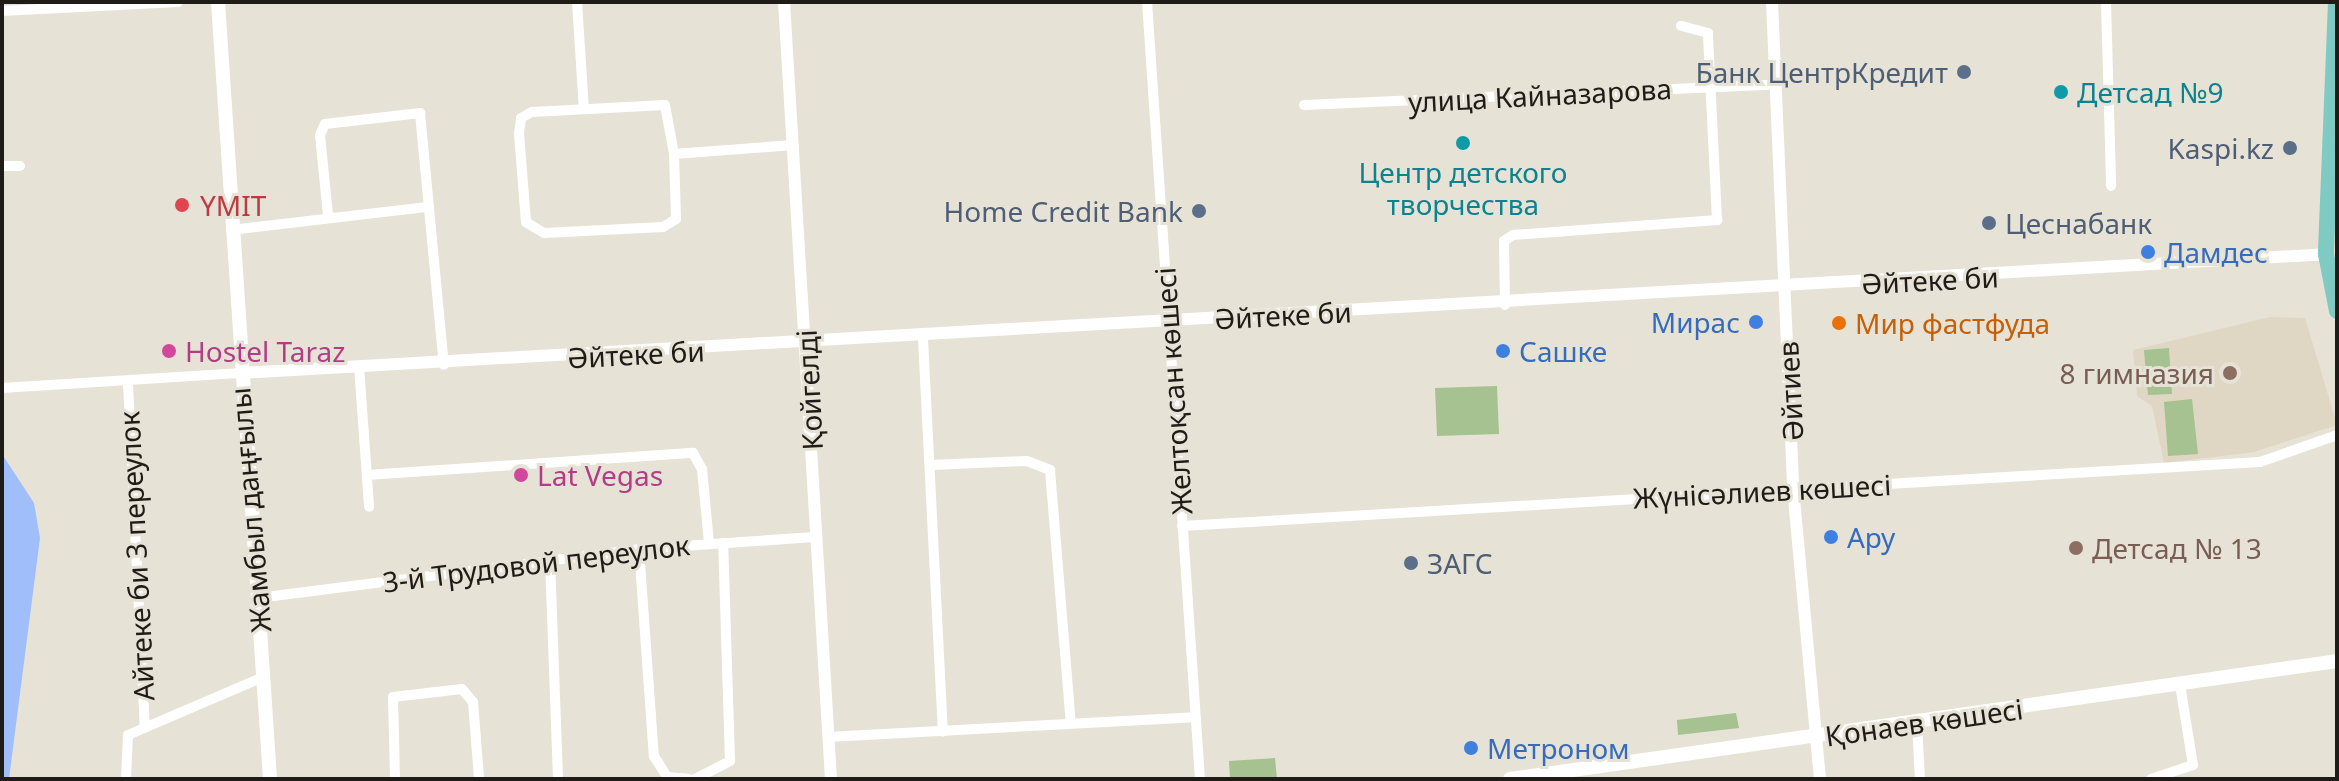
<!DOCTYPE html>
<html>
<head>
<meta charset="utf-8">
<style>
	body { margin:0 }
	#map { position:relative; width:2339px; height:781px; overflow:hidden; background:#e7e2d6; font-family:"Noto Sans",sans-serif }
	div>[style] { position:absolute }
	.built>* { inset:0; background:#dfd6c4 }
	.green>* { inset:0; background:#a6c291 }
	.water>* { inset:0; background:#a0bef9 }
	.minor>* { height:10px; margin:-5px; padding:0 5px; transform-origin:5px; border-radius:5px; background:#fff }
	.tertiary>* { height:12px; margin:-6px; padding:0 6px; transform-origin:6px; border-radius:6px; background:#fff }
	.secondary>* { height:14px; margin:-7px; padding:0 7px; transform-origin:7px; border-radius:7px; background:#fff }
	.primary>* { height:16px; margin:-8px; padding:0 8px; transform-origin:8px; border-radius:8px; background:#80cac4 }
	.dots>* { width:22px; height:22px; translate:-50% -50%; box-sizing:border-box; border:4px solid #e7e2d6; border-radius:50% }
	span { translate:-50% -50%; white-space:nowrap; text-align:center; line-height:1.15; -webkit-text-stroke:6px #e7e2d6; paint-order:stroke }
	.service-label { font-size:28px; color:#4e5e75 }
	.right { translate:-100% -50%; text-align:right }
	.left { translate:0 -50%; text-align:left }
	.culture-label { font-size:28px; color:#0d838f }
	.street-label { font-size:28px; color:#1f1c18 }
	.health-label { font-size:28px; color:#be3a42 }
	.shop-label { font-size:28px; color:#366cbe }
	.food-label { font-size:28px; color:#c56008 }
	.hotel-label { font-size:28px; color:#b23c85 }
	.education-label { font-size:28px; color:#785e54 }
	.frame { position:absolute; inset:0; border:4px solid #1f1c18; pointer-events:none }
</style>
</head>
<body>
<div id="map">
	<div class="built">
		<div style="clip-path:polygon(2270px 317px,2305px 318px,2337px 425px,2254px 452px,2164px 463px,2152px 406px,2137px 396px,2133px 350px)"></div>
	</div>
	<div class="green">
		<div style="clip-path:polygon(2169px 348px,2172px 394px,2148px 395px,2144px 350px)"></div>
		<div style="clip-path:polygon(1497px 386px,1499px 434px,1437px 436px,1435px 388px)"></div>
		<div style="clip-path:polygon(2192px 399px,2198px 454px,2168px 456px,2164px 402px)"></div>
		<div style="clip-path:polygon(1736px 713px,1739px 728px,1678px 735px,1677px 720px)"></div>
		<div style="clip-path:polygon(1275px 758px,1277px 779px,1230px 779px,1229px 761px)"></div>
	</div>
	<div class="water">
		<div style="clip-path:polygon(2px 454px,34px 503px,40px 538px,9px 779px,2px 779px)"></div>
	</div>
	<div class="minor">
		<div style="left:577px;top:2px;width:107px;rotate:86.3deg"></div>
		<div style="left:1147px;top:2px;width:779px;rotate:86.1deg"></div>
		<div style="left:2106px;top:2px;width:184px;rotate:88.4deg"></div>
		<div style="left:2px;top:11px;width:176px;rotate:-2.9deg"></div>
		<div style="left:1304px;top:105px;width:472px;rotate:-2.5deg"></div>
		<div style="left:674px;top:154px;width:65px;rotate:88.2deg"></div>
		<div style="left:676px;top:219px;width:15px;rotate:148deg"></div>
		<div style="left:663px;top:227px;width:119px;rotate:177.1deg"></div>
		<div style="left:544px;top:233px;width:21px;rotate:-149deg"></div>
		<div style="left:526px;top:222px;width:89px;rotate:-94.5deg"></div>
		<div style="left:519px;top:133px;width:15px;rotate:-82deg"></div>
		<div style="left:521px;top:118px;width:13px;rotate:-29deg"></div>
		<div style="left:532px;top:112px;width:133px;rotate:-3deg"></div>
		<div style="left:665px;top:105px;width:50px;rotate:79.6deg"></div>
		<div style="left:674px;top:154px;width:120px;rotate:-4.3deg"></div>
		<div style="left:2px;top:166px;width:18px"></div>
		<div style="left:328px;top:215px;width:80px;rotate:-95.7deg"></div>
		<div style="left:320px;top:135px;width:12px;rotate:-66deg"></div>
		<div style="left:325px;top:124px;width:96px;rotate:-6.6deg"></div>
		<div style="left:420px;top:113px;width:253px;rotate:84.6deg"></div>
		<div style="left:231px;top:230px;width:196px;rotate:-6.7deg"></div>
		<div style="left:1505px;top:305px;width:64px;rotate:-90.9deg"></div>
		<div style="left:1504px;top:241px;width:11px;rotate:-34deg"></div>
		<div style="left:1513px;top:235px;width:205px;rotate:-4.2deg"></div>
		<div style="left:1717px;top:220px;width:187px;rotate:-92.8deg"></div>
		<div style="left:1708px;top:33px;width:28px;rotate:-165deg"></div>
		<div style="left:923px;top:339px;width:393px;rotate:87.1deg"></div>
		<div style="left:359px;top:366px;width:141px;rotate:85.9deg"></div>
		<div style="left:128px;top:384px;width:344px;rotate:87.2deg"></div>
		<div style="left:2px;top:388px;width:237px;rotate:-3.6deg"></div>
		<div style="left:931px;top:465px;width:96px;rotate:-2.4deg"></div>
		<div style="left:1027px;top:461px;width:25px;rotate:21deg"></div>
		<div style="left:1050px;top:470px;width:254px;rotate:85.3deg"></div>
		<div style="left:367px;top:475px;width:327px;rotate:-3.9deg"></div>
		<div style="left:693px;top:453px;width:18px;rotate:61deg"></div>
		<div style="left:702px;top:469px;width:74px;rotate:84.6deg"></div>
		<div style="left:1182px;top:526px;width:1080px;rotate:-3.4deg"></div>
		<div style="left:2260px;top:462px;width:82px;rotate:-19.3deg"></div>
		<div style="left:639px;top:549px;width:208px;rotate:85.9deg"></div>
		<div style="left:654px;top:756px;width:25px;rotate:58deg"></div>
		<div style="left:667px;top:777px;width:21px;rotate:5deg"></div>
		<div style="left:550px;top:560px;width:219px;rotate:87.9deg"></div>
		<div style="left:258px;top:598px;width:384px;rotate:-7.3deg"></div>
		<div style="left:639px;top:549px;width:176px;rotate:-3.9deg"></div>
		<div style="left:1917px;top:724px;width:55px;rotate:86.9deg"></div>
		<div style="left:828px;top:737px;width:367px;rotate:-3.1deg"></div>
		<div style="left:126px;top:779px;width:44px;rotate:-87.4deg"></div>
		<div style="left:128px;top:735px;width:147px;rotate:-23.2deg"></div>
		<div style="left:395px;top:779px;width:82px;rotate:-91.4deg"></div>
		<div style="left:393px;top:697px;width:69px;rotate:-6.6deg"></div>
		<div style="left:462px;top:689px;width:17px;rotate:50deg"></div>
		<div style="left:473px;top:702px;width:77px;rotate:85.5deg"></div>
		<div style="left:695px;top:779px;width:39px;rotate:-27deg"></div>
		<div style="left:730px;top:761px;width:218px;rotate:-91.8deg"></div>
		<div style="left:2151px;top:779px;width:44px;rotate:-18.4deg"></div>
		<div style="left:2193px;top:765px;width:81px;rotate:-99.2deg"></div>
	</div>
	<div class="tertiary">
		<div style="left:784px;top:2px;width:778px;rotate:86.54deg"></div>
		<div style="left:1772px;top:2px;width:486px;rotate:87.5deg"></div>
		<div style="left:1793px;top:488px;width:292px;rotate:84.7deg"></div>
		<div style="left:239px;top:373px;width:2090px;rotate:-3.26deg"></div>
	</div>
	<div class="secondary">
		<div style="left:218px;top:2px;width:779px;rotate:86.17deg"></div>
		<div style="left:1510px;top:779px;width:835px;rotate:-8.12deg"></div>
	</div>
	<div class="primary">
		<div style="left:2336px;top:2px;width:252px;rotate:92.3deg"></div>
		<div style="left:2326px;top:254px;width:58px;rotate:79.1deg"></div>
	</div>
	<div class="dots">
		<div style="left:1964px;top:72px;background:#5c6f8a"></div>
		<div style="left:2061px;top:92px;background:#0f9aa8"></div>
		<div style="left:1463px;top:143px;background:#0f9aa8"></div>
		<div style="left:2290px;top:148px;background:#5c6f8a"></div>
		<div style="left:182px;top:205px;background:#e0444e"></div>
		<div style="left:1199px;top:211px;background:#5c6f8a"></div>
		<div style="left:1989px;top:223px;background:#5c6f8a"></div>
		<div style="left:2148px;top:252px;background:#3f7fe0"></div>
		<div style="left:1756px;top:322px;background:#3f7fe0"></div>
		<div style="left:1839px;top:323px;background:#e8710a"></div>
		<div style="left:169px;top:351px;background:#d1479c"></div>
		<div style="left:1503px;top:351px;background:#3f7fe0"></div>
		<div style="left:2230px;top:373px;background:#8d6e63"></div>
		<div style="left:521px;top:475px;background:#d1479c"></div>
		<div style="left:1831px;top:537px;background:#3f7fe0"></div>
		<div style="left:2076px;top:548px;background:#8d6e63"></div>
		<div style="left:1411px;top:563px;background:#5c6f8a"></div>
		<div style="left:1471px;top:748px;background:#3f7fe0"></div>
	</div>
	<div class="service-label">
		<span class="right" style="left:1948px;top:72px">Банк ЦентрКредит</span>
		<span class="right" style="left:2274px;top:148px">Kaspi.kz</span>
		<span class="right" style="left:1183px;top:211px">Home Credit Bank</span>
		<span class="left" style="left:2005px;top:223px">Цеснабанк</span>
		<span class="left" style="left:1427px;top:563px">ЗАГС</span>
	</div>
	<div class="culture-label">
		<span class="left" style="left:2077px;top:92px">Детсад №9</span>
		<span style="left:1463px;top:188px">Центр детского<br>творчества</span>
	</div>
	<div class="street-label">
		<span style="left:1540px;top:95px;rotate:-3deg">улица Кайназарова</span>
		<span style="left:1930px;top:280px;rotate:-3deg">Әйтеке би</span>
		<span style="left:1283px;top:315px;rotate:-3deg">Әйтеке би</span>
		<span style="left:636px;top:354px;rotate:-3deg">Әйтеке би</span>
		<span style="left:809px;top:390px;rotate:-93deg">Қойгелді</span>
		<span style="left:1173px;top:391px;rotate:-94deg">Желтоқсан көшесі</span>
		<span style="left:1790px;top:391px;rotate:-93deg">Әйтиев</span>
		<span style="left:1762px;top:491px;rotate:-3deg">Жүнісәлиев көшесі</span>
		<span style="left:250px;top:510px;rotate:-95deg">Жамбыл даңғылы</span>
		<span style="left:136px;top:556px;rotate:-93deg">Айтеке би 3 переулок</span>
		<span style="left:536px;top:563px;rotate:-7deg">3-й Трудовой переулок</span>
		<span style="left:1924px;top:722px;rotate:-8deg">Қонаев көшесі</span>
	</div>
	<div class="health-label">
		<span class="left" style="left:200px;top:205px">YMIT</span>
	</div>
	<div class="shop-label">
		<span class="left" style="left:2164px;top:252px">Дамдес</span>
		<span class="right" style="left:1740px;top:322px">Мирас</span>
		<span class="left" style="left:1519px;top:351px">Сашке</span>
		<span class="left" style="left:1847px;top:537px">Ару</span>
		<span class="left" style="left:1487px;top:748px">Метроном</span>
	</div>
	<div class="food-label">
		<span class="left" style="left:1855px;top:323px">Мир фастфуда</span>
	</div>
	<div class="hotel-label">
		<span class="left" style="left:185px;top:351px">Hostel Taraz</span>
		<span class="left" style="left:537px;top:475px">Lat Vegas</span>
	</div>
	<div class="education-label">
		<span class="right" style="left:2214px;top:373px">8 гимназия</span>
		<span class="left" style="left:2092px;top:548px">Детсад № 13</span>
	</div>
	<div class="frame"></div>
</div>
</body>
</html>
